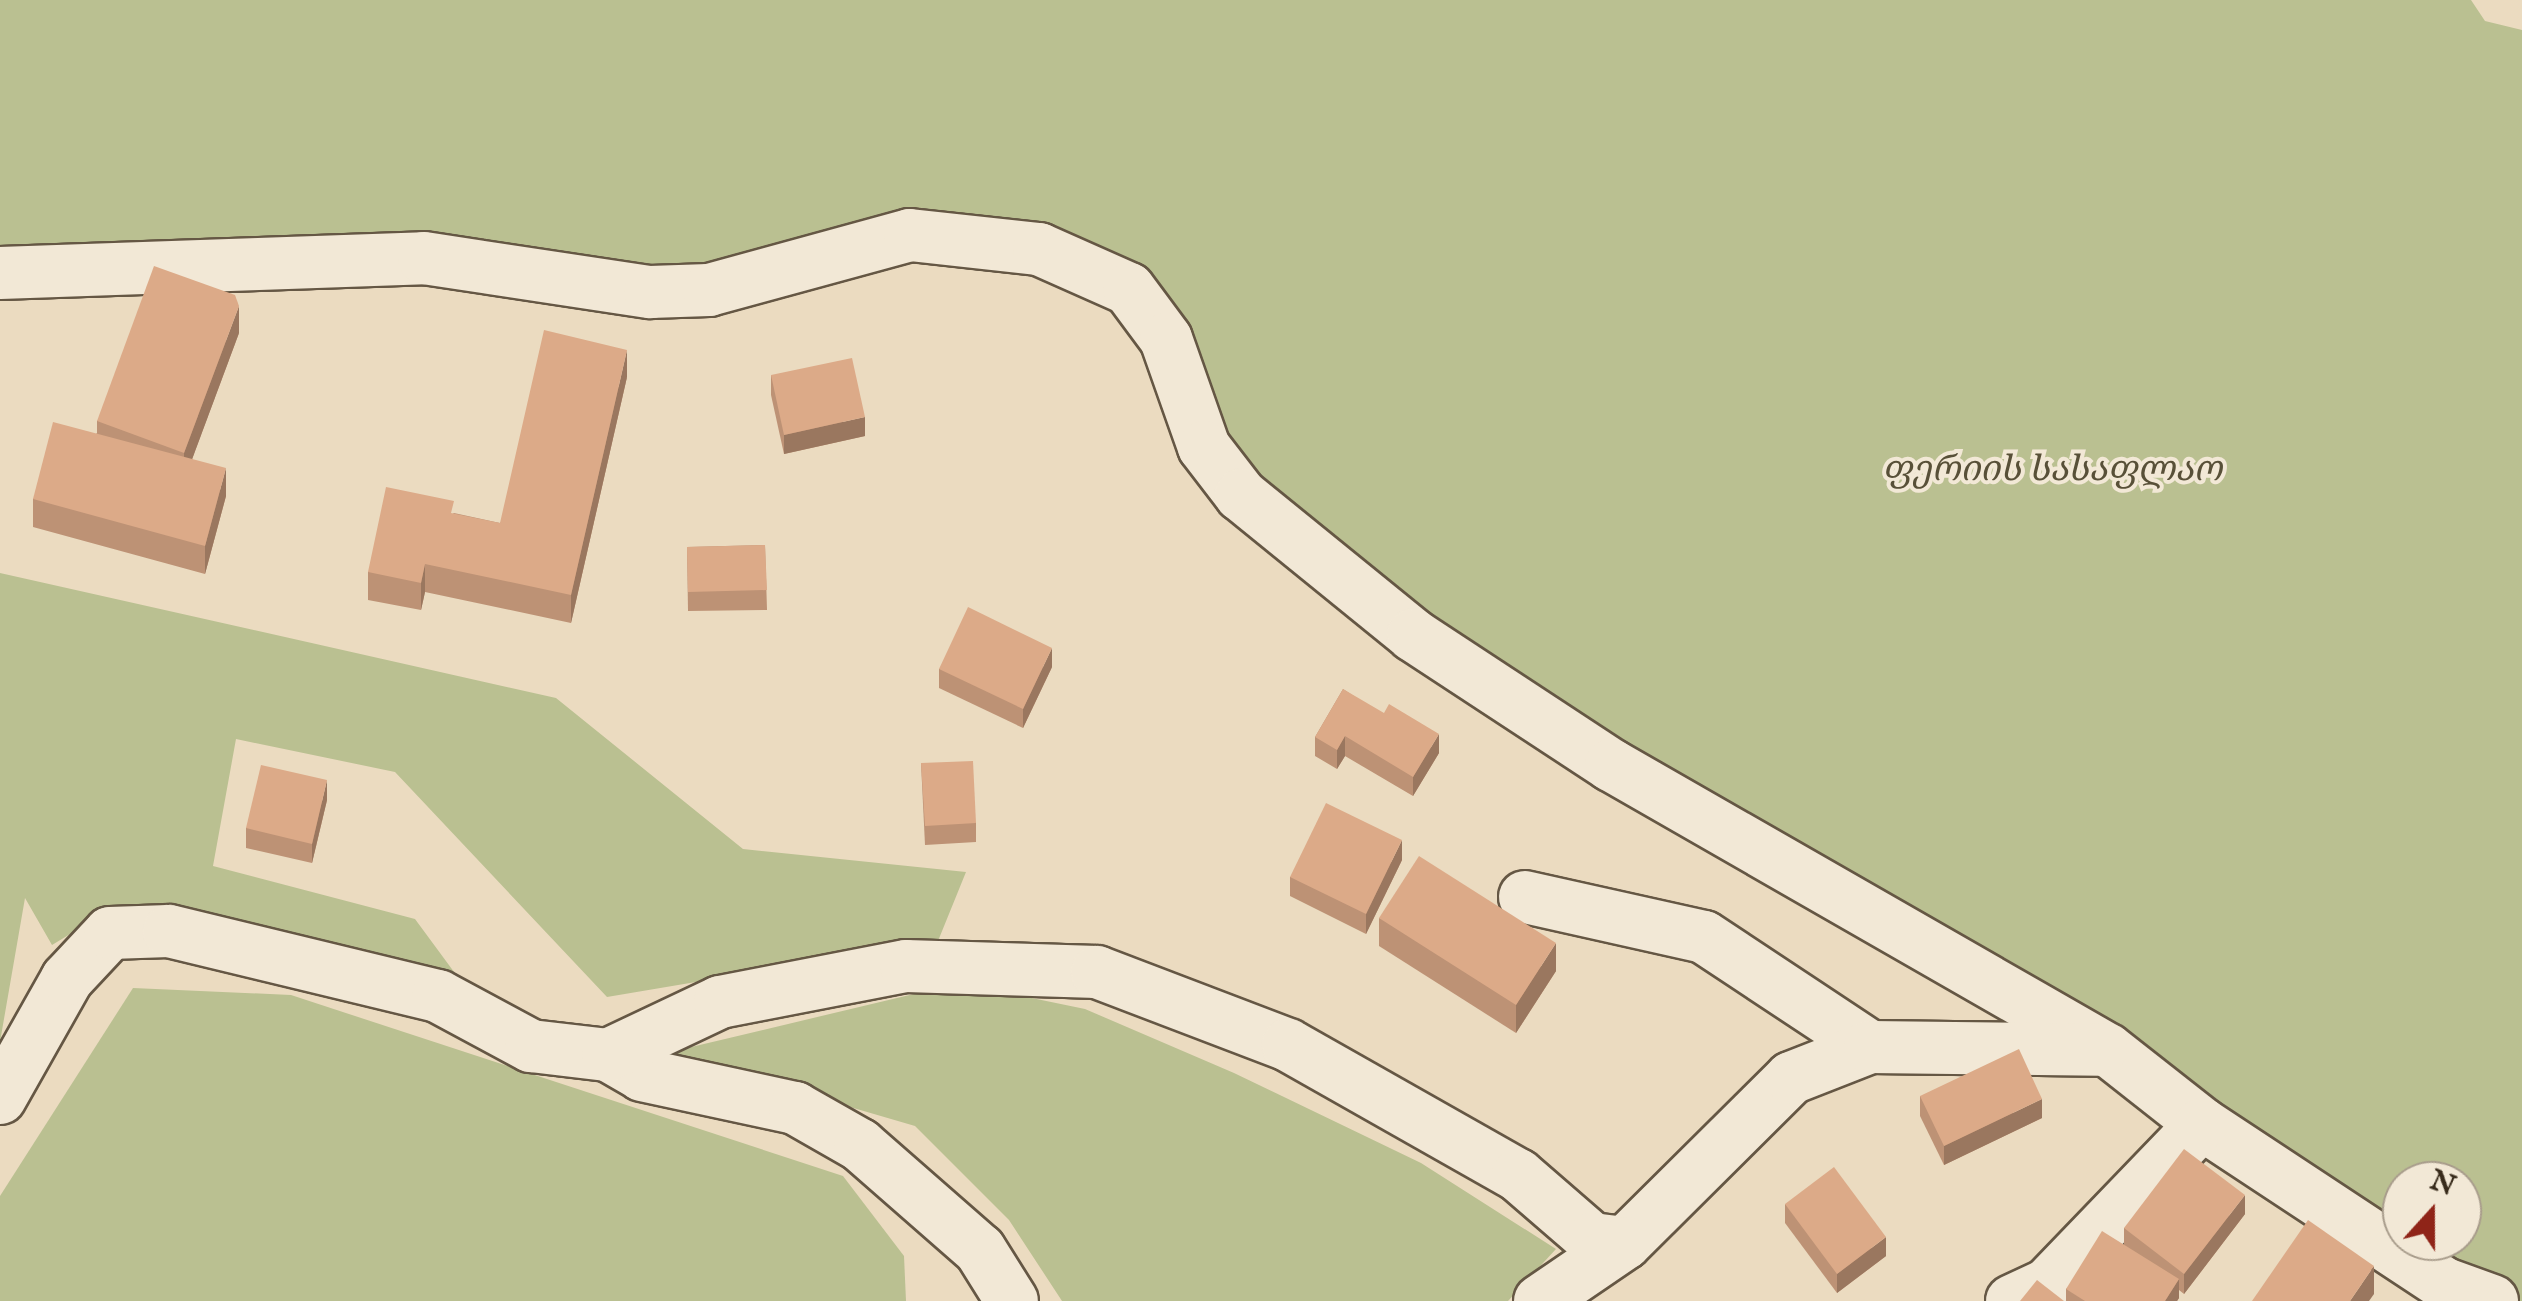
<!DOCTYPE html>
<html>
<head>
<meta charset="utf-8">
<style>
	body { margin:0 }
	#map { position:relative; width:2522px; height:1301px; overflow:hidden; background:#ebdbc0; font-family:"IM FELL English","Noto Serif Georgian",serif }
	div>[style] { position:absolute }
	.green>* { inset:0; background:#bac091 }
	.roads { filter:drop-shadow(2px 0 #655744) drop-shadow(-2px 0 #655744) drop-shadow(0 2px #655744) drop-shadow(0 -2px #655744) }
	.minor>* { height:52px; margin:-26px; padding:0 26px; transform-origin:26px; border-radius:26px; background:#f2e8d6 }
	.wall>* { inset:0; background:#bd9275 }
	.shaded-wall>* { inset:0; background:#9a775f }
	.building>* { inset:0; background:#dcaa88 }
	span { translate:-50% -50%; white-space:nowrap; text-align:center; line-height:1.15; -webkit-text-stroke:8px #f2e8d6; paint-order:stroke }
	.park-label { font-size:35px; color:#585038; font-style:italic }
	.north { position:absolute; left:2382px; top:1161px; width:100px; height:100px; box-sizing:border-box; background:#f2e8d6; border:2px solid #a89c8b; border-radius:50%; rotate:21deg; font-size:28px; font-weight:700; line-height:40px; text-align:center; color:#382b1b }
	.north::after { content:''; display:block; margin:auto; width:35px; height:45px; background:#8f2418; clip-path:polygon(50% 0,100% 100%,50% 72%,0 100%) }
</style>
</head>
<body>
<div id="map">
	<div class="green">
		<div style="clip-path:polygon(evenodd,0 0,2471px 0,2485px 21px,2522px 30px,2522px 1301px,2492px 1301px,1614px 758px,1251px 487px,1169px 338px,1041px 242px,711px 283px,0 263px,0 0,2402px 1181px,2462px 1181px,2462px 1241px,2402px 1241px,2402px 1181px)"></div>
		<div style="clip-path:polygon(0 573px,556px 698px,743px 849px,966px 872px,938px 941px,607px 997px,395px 772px,236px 739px,213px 866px,415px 919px,457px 976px,118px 905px,52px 945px,25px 898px,0 1042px)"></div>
		<div style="clip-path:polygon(960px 983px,1085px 1009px,1234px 1073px,1421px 1163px,1556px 1249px,1508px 1301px,1062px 1301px,1009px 1220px,915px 1126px,666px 1053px)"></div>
		<div style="clip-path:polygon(133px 988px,291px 995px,843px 1176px,904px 1256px,906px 1301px,0 1301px,0 1196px)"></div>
	</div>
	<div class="roads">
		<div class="minor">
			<div style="left:0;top:273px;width:424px;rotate:-2deg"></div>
			<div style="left:424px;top:258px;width:229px;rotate:8.6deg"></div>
			<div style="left:650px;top:292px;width:59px;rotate:-1.9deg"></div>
			<div style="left:709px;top:290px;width:208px;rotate:-15.3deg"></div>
			<div style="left:910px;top:235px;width:130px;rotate:6.2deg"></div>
			<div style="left:1039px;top:249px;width:98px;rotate:24deg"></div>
			<div style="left:1129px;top:289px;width:62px;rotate:53.5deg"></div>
			<div style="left:1166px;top:339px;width:114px;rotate:70.6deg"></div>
			<div style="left:1204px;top:447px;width:61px;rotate:52.4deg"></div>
			<div style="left:1241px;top:495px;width:222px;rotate:39.1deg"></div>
			<div style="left:1413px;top:635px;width:237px;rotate:33.3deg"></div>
			<div style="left:1611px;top:765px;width:573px;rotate:29.83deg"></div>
			<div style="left:2108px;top:1050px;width:120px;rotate:38.2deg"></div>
			<div style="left:2202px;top:1124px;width:291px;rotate:33.4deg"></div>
			<div style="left:2445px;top:1284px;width:50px;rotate:19.9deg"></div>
			<div style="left:1525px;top:897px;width:183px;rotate:12.6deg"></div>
			<div style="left:1704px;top:937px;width:199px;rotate:33.5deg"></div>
			<div style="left:608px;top:1055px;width:39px;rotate:30deg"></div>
			<div style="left:642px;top:1075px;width:157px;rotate:12.2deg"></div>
			<div style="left:795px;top:1108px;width:75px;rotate:29.6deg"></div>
			<div style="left:860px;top:1145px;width:159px;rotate:41.2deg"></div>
			<div style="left:980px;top:1250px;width:60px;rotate:57.9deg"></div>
			<div style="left:0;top:1098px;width:137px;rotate:-60.6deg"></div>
			<div style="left:67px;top:979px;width:63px;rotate:-46.9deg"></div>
			<div style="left:110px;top:933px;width:59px;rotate:-1.9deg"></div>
			<div style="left:169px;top:931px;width:277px;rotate:13.6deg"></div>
			<div style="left:438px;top:996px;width:106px;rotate:28.3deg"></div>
			<div style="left:531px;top:1046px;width:78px;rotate:6.7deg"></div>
			<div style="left:608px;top:1055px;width:124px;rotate:-25.3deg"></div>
			<div style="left:720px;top:1002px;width:189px;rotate:-11deg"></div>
			<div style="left:906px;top:966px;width:191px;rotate:1.8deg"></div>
			<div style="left:1097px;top:972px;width:204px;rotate:20.9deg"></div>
			<div style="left:1288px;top:1045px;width:264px;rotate:29.5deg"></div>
			<div style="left:1518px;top:1175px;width:98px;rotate:40.9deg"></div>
			<div style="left:1592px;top:1239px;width:33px;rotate:7deg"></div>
			<div style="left:1625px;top:1243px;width:234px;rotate:-44.8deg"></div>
			<div style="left:1791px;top:1078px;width:85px;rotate:-21.4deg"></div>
			<div style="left:1870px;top:1047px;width:231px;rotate:0.7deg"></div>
			<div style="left:1540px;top:1301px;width:103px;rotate:-34.3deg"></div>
			<div style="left:2012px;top:1301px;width:38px;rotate:-25deg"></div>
			<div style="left:2047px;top:1285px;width:223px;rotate:-46.1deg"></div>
		</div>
	</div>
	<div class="wall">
		<div style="clip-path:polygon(239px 333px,192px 459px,226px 496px,205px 574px,33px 527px,33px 499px,97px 433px,97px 421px)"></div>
		<div style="clip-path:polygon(771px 375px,865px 436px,784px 454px,771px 395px)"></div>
		<div style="clip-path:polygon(627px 377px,571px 623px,425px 592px,421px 610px,368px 600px,368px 572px,454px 513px,500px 523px)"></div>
		<div style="clip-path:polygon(765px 545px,767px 610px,688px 611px,687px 547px)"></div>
		<div style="clip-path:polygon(1052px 667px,1023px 728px,939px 688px,939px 669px)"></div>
		<div style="clip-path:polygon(1343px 689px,1439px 753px,1413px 796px,1345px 756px,1337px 769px,1315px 756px,1315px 737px)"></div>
		<div style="clip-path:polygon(921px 763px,976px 823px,976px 842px,925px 845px)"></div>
		<div style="clip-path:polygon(327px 800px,312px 863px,246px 848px,246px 828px)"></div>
		<div style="clip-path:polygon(1402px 860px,1366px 934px,1290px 896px,1290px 877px)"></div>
		<div style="clip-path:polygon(1379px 918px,1556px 971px,1516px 1033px,1379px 946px)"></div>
		<div style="clip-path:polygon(1920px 1096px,2042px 1118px,1944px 1165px,1920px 1116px)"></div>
		<div style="clip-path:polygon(1785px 1204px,1886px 1256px,1837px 1293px,1785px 1223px)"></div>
		<div style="clip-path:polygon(2245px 1214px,2184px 1294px,2179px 1290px,2179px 1298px,2177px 1301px,2066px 1301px,2066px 1289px,2124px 1244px,2124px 1228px)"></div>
	</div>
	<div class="shaded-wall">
		<div style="clip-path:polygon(239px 306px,239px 333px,184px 481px,184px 453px)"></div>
		<div style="clip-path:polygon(627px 350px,627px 377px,571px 623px,571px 595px)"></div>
		<div style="clip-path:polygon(865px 417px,865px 436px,784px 454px,784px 435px)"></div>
		<div style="clip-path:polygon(226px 468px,226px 496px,205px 574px,205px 546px)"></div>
		<div style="clip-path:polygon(425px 564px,425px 592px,421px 610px,421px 583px)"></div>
		<div style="clip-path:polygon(1052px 648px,1052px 667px,1023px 728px,1023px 709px)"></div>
		<div style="clip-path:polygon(1439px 734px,1439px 753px,1413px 796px,1413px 777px)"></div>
		<div style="clip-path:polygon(1345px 736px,1345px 756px,1337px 769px,1337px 750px)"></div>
		<div style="clip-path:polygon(327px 780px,327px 800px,312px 863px,312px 844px)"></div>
		<div style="clip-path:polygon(1402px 840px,1402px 860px,1366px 934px,1366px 914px)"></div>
		<div style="clip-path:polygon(1556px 943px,1556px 971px,1516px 1033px,1516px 1005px)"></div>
		<div style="clip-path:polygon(2042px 1099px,2042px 1118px,1944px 1165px,1944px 1146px)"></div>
		<div style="clip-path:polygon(2245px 1195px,2245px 1214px,2184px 1294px,2184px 1274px)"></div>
		<div style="clip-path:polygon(1886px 1237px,1886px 1256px,1837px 1293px,1837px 1274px)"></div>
		<div style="clip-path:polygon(2374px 1266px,2374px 1294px,2369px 1301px,2350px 1301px)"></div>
		<div style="clip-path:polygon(2179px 1279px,2179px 1298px,2177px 1301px,2165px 1301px)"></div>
	</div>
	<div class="building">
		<div style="clip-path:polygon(154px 266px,235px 295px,239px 306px,184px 453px,97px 421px)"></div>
		<div style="clip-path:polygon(544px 330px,627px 350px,571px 595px,425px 564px,421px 583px,368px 572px,386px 487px,454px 501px,451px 513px,500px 523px)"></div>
		<div style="clip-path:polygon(852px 358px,865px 417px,784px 435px,771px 375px)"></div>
		<div style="clip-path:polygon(53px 422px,226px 468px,205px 546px,33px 499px)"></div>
		<div style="clip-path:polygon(765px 545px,767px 590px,688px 592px,687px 547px)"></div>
		<div style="clip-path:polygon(968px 607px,1052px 648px,1023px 709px,939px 669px)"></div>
		<div style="clip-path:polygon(1343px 689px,1384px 713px,1389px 704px,1439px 734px,1413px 777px,1345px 736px,1337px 750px,1315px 737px)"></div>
		<div style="clip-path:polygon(973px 761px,976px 823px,925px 826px,921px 763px)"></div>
		<div style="clip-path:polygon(261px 765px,327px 780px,312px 844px,246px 828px)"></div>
		<div style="clip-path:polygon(1326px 803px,1402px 840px,1366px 914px,1290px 877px)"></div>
		<div style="clip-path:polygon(1419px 856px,1556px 943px,1516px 1005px,1379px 918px)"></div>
		<div style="clip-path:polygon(2019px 1049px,2042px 1099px,1944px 1146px,1920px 1096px)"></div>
		<div style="clip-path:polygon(2184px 1149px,2245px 1195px,2184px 1274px,2124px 1228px)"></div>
		<div style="clip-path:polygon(1834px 1167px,1886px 1237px,1837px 1274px,1785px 1204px)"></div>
		<div style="clip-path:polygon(2308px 1220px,2374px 1266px,2350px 1301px,2252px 1301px)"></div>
		<div style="clip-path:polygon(2102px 1231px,2179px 1279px,2165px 1301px,2085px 1301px,2066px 1289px)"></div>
		<div style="clip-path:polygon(2037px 1280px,2064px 1301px,2020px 1301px)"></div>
	</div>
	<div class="park-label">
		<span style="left:2052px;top:471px">ფერიის სასაფლაო</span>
	</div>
	<div class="north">N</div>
</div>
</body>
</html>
